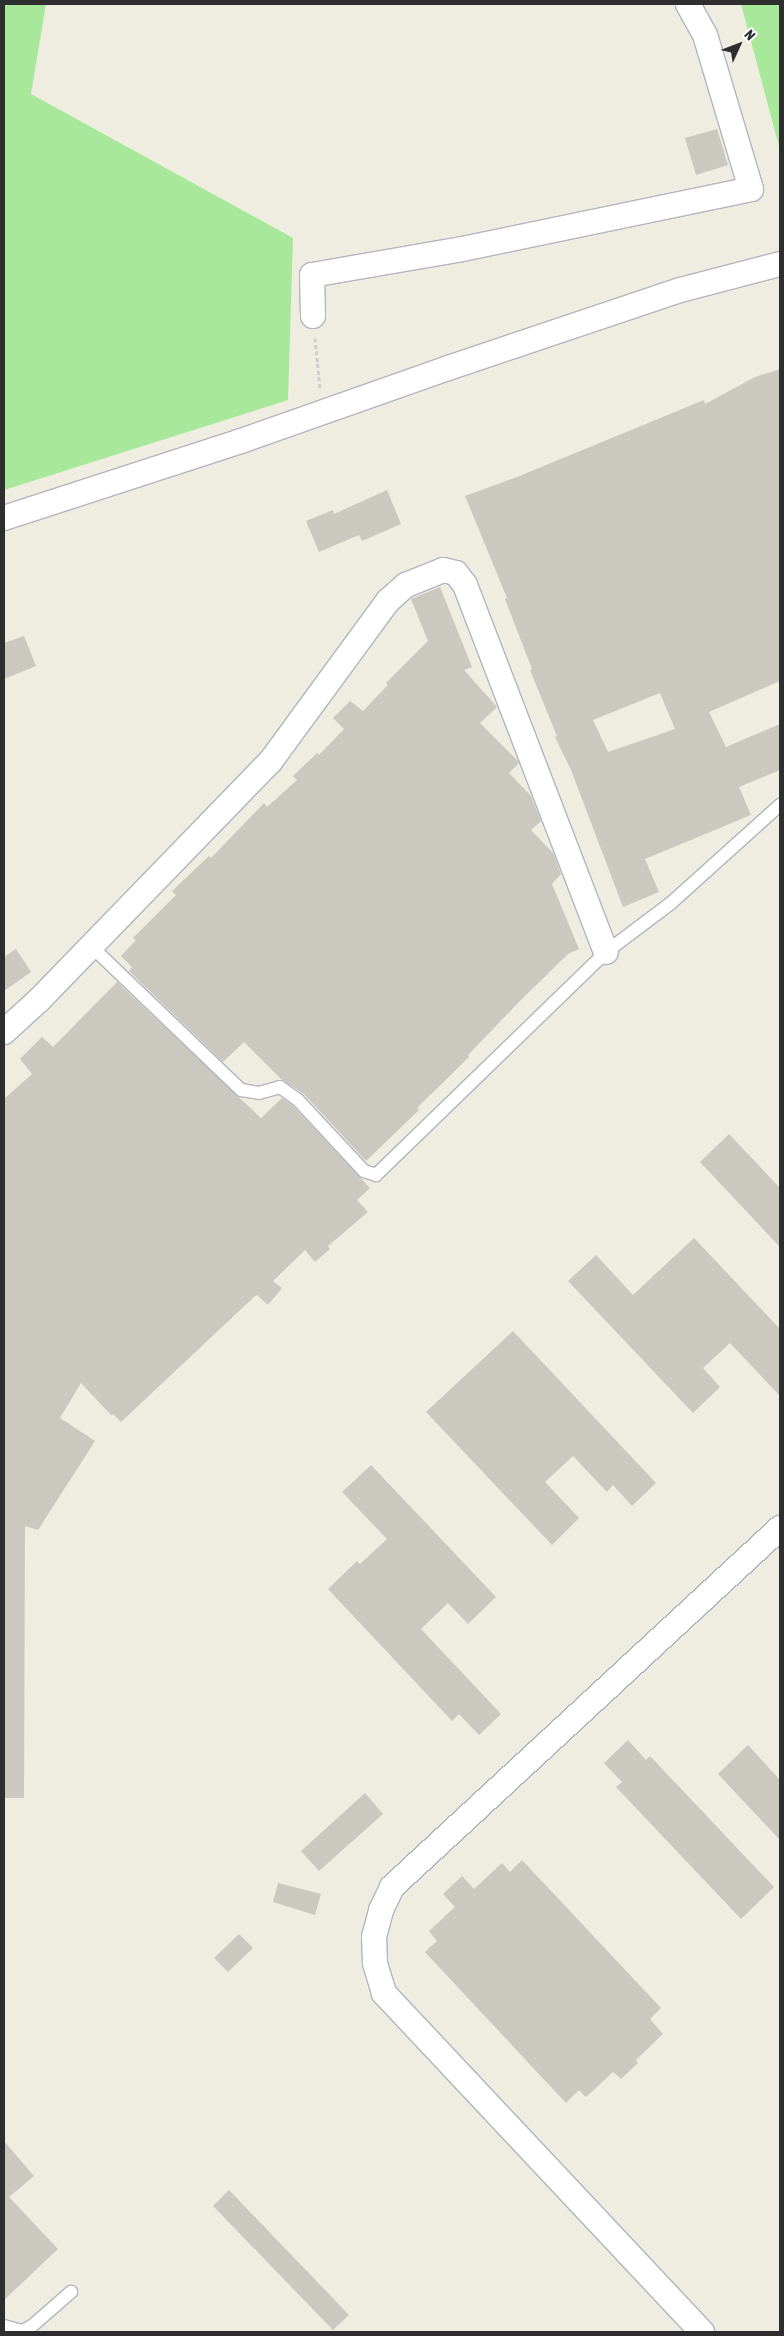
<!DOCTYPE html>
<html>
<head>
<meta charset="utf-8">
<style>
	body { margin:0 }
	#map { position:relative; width:784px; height:2336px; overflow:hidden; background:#efece0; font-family:"Asap Condensed",sans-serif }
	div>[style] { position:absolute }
	.green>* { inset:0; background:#a7e89b }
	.building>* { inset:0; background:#cbc8bf }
	.path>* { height:3px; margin-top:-1.5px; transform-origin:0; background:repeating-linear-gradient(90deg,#cdcdcd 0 4px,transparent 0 6.5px) }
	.roads { filter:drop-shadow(1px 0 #b4b4c1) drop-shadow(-1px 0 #b4b4c1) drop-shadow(0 1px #b4b4c1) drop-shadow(0 -1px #b4b4c1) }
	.lane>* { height:12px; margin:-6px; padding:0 6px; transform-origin:6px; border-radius:6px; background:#fff }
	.street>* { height:24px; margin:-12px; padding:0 12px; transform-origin:12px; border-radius:12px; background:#fff }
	span { translate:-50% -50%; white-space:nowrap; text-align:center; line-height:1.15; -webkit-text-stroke:5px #fff; paint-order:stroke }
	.frame { position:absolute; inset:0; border:5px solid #2e2e2e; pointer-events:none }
	.north { position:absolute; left:714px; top:20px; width:50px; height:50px; -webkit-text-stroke:4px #fff; paint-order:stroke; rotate:47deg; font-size:14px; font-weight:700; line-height:20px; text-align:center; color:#2e2e2e }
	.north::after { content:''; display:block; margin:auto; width:18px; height:22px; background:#2e2e2e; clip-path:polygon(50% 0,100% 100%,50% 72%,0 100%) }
</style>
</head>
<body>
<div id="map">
	<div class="green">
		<div style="clip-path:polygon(4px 4px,46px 4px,31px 94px,293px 238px,288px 400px,4px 490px)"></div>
		<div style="clip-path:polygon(741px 4px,780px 4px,780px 150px)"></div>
	</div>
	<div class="building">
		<div style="clip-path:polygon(717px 129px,728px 165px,696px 175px,685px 138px)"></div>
		<div style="clip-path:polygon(evenodd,780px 369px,780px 681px,709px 712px,726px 747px,780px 724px,780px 770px,739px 787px,751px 815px,645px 859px,659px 892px,623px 907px,571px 770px,555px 737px,557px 736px,530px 670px,532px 669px,505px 599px,507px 598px,465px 496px,517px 477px,704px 400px,705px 404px,755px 377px,780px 369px,660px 693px,675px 729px,608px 752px,593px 720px,660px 693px)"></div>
		<div style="clip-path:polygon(387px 490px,401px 524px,362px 541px,359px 535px,319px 552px,306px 521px,333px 510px,334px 514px)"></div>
		<div style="clip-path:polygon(440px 587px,472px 667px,464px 670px,497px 707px,480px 723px,518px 761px,519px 763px,509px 773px,531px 796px,541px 821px,531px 830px,553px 853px,561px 874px,552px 884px,579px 949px,568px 954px,518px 1003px,468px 1055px,469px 1057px,417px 1108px,419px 1110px,366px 1161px,304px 1094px,281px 1079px,244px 1042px,223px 1062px,129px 971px,132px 967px,121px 956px,136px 940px,133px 938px,176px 895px,172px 891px,209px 856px,211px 858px,264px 803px,267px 807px,297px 780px,293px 776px,317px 753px,319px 755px,344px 729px,333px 718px,350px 701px,363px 711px,388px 685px,386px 683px,428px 641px,411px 599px)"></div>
		<div style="clip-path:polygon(24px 636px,36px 666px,4px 679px,4px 643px)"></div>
		<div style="clip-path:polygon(16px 949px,31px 972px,4px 991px,4px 957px)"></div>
		<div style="clip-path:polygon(117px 982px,261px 1118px,282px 1098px,293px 1106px,370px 1188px,357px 1200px,368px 1212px,328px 1246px,330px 1249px,315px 1262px,305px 1250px,273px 1281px,282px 1288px,268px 1305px,257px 1295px,255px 1296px,121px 1422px,113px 1414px,112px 1416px,81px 1383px,60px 1418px,95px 1441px,38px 1530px,25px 1526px,24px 1798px,4px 1798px,4px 1099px,32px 1074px,20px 1059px,42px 1037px,53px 1047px)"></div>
		<div style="clip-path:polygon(729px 1134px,780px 1188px,780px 1247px,700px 1162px)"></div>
		<div style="clip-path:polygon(694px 1238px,780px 1329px,780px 1396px,730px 1343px,703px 1368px,720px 1387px,693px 1413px,568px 1281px,596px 1255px,633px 1295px)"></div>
		<div style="clip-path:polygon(513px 1331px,656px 1483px,632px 1506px,613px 1485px,607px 1492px,573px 1456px,545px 1482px,579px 1518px,552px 1545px,426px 1412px)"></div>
		<div style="clip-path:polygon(371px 1465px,496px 1597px,468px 1624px,448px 1603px,421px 1629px,501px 1714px,479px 1735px,459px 1714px,452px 1721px,328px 1589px,357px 1561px,360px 1564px,387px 1539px,342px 1492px)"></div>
		<div style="clip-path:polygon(628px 1740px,646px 1760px,650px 1756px,774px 1887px,741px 1919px,616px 1787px,622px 1782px,604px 1763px)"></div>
		<div style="clip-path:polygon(748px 1745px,780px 1780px,780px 1840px,718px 1774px)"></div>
		<div style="clip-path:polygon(365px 1793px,383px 1814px,319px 1871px,301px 1851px)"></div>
		<div style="clip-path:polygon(522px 1860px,661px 2008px,650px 2019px,663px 2034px,636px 2060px,638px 2063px,621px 2079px,613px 2072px,586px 2097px,579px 2090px,566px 2103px,425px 1952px,437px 1941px,429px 1931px,455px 1907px,443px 1894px,462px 1876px,474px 1889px,502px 1863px,510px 1872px)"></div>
		<div style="clip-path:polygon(278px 1883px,321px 1894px,315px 1915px,273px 1902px)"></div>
		<div style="clip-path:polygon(239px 1934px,253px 1948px,228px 1972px,214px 1958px)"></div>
		<div style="clip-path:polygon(4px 2141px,34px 2176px,9px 2197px,58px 2249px,4px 2300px)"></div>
		<div style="clip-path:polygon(229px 2190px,349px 2315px,333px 2330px,213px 2206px)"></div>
	</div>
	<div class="path">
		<div style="left:315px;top:338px;width:51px;rotate:84.4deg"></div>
	</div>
	<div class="roads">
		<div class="lane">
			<div style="left:91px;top:946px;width:208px;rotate:43.8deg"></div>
			<div style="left:241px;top:1090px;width:18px;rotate:9deg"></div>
			<div style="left:259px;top:1093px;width:22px;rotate:-16deg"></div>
			<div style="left:280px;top:1087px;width:22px;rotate:36deg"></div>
			<div style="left:298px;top:1100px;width:97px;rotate:47.1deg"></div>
			<div style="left:364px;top:1171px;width:13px;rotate:18deg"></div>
			<div style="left:376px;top:1175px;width:320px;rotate:-44.1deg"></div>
			<div style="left:606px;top:952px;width:81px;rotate:-37deg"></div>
			<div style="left:671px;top:903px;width:147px;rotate:-42deg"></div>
			<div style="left:4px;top:2326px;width:19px;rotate:16deg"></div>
			<div style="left:22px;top:2331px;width:11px;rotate:-27deg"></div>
			<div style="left:32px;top:2326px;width:52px;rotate:-41.1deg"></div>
		</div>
		<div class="street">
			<div style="left:313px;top:316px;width:41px;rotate:-91.4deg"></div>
			<div style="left:312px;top:275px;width:152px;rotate:-9.8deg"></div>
			<div style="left:462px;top:249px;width:295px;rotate:-11.7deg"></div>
			<div style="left:751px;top:189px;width:161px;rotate:-106.6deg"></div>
			<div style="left:705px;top:35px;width:35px;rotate:-119deg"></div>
			<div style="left:4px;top:518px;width:249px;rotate:-18deg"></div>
			<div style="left:241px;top:441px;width:219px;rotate:-19.4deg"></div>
			<div style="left:448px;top:368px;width:245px;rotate:-18.6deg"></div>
			<div style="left:680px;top:290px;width:103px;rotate:-14.6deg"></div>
			<div style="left:4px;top:1032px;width:49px;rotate:-42.5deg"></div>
			<div style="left:40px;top:999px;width:330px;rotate:-45.9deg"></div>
			<div style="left:270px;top:762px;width:200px;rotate:-53.8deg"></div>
			<div style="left:388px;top:601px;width:24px;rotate:-42deg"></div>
			<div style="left:406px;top:585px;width:40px;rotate:-22deg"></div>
			<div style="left:443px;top:570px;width:13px;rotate:13deg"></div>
			<div style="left:456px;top:573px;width:15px;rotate:53deg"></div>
			<div style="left:465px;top:585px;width:393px;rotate:69deg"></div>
			<div style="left:702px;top:2332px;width:465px;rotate:-133.2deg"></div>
			<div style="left:384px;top:1993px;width:31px;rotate:-107deg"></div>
			<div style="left:375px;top:1963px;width:26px;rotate:-92deg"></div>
			<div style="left:374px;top:1937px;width:28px;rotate:-75deg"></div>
			<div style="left:381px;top:1910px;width:25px;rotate:-64deg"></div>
			<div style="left:392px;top:1887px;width:529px;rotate:-42.78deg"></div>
		</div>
	</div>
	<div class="frame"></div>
	<div class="north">N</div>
</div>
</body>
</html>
